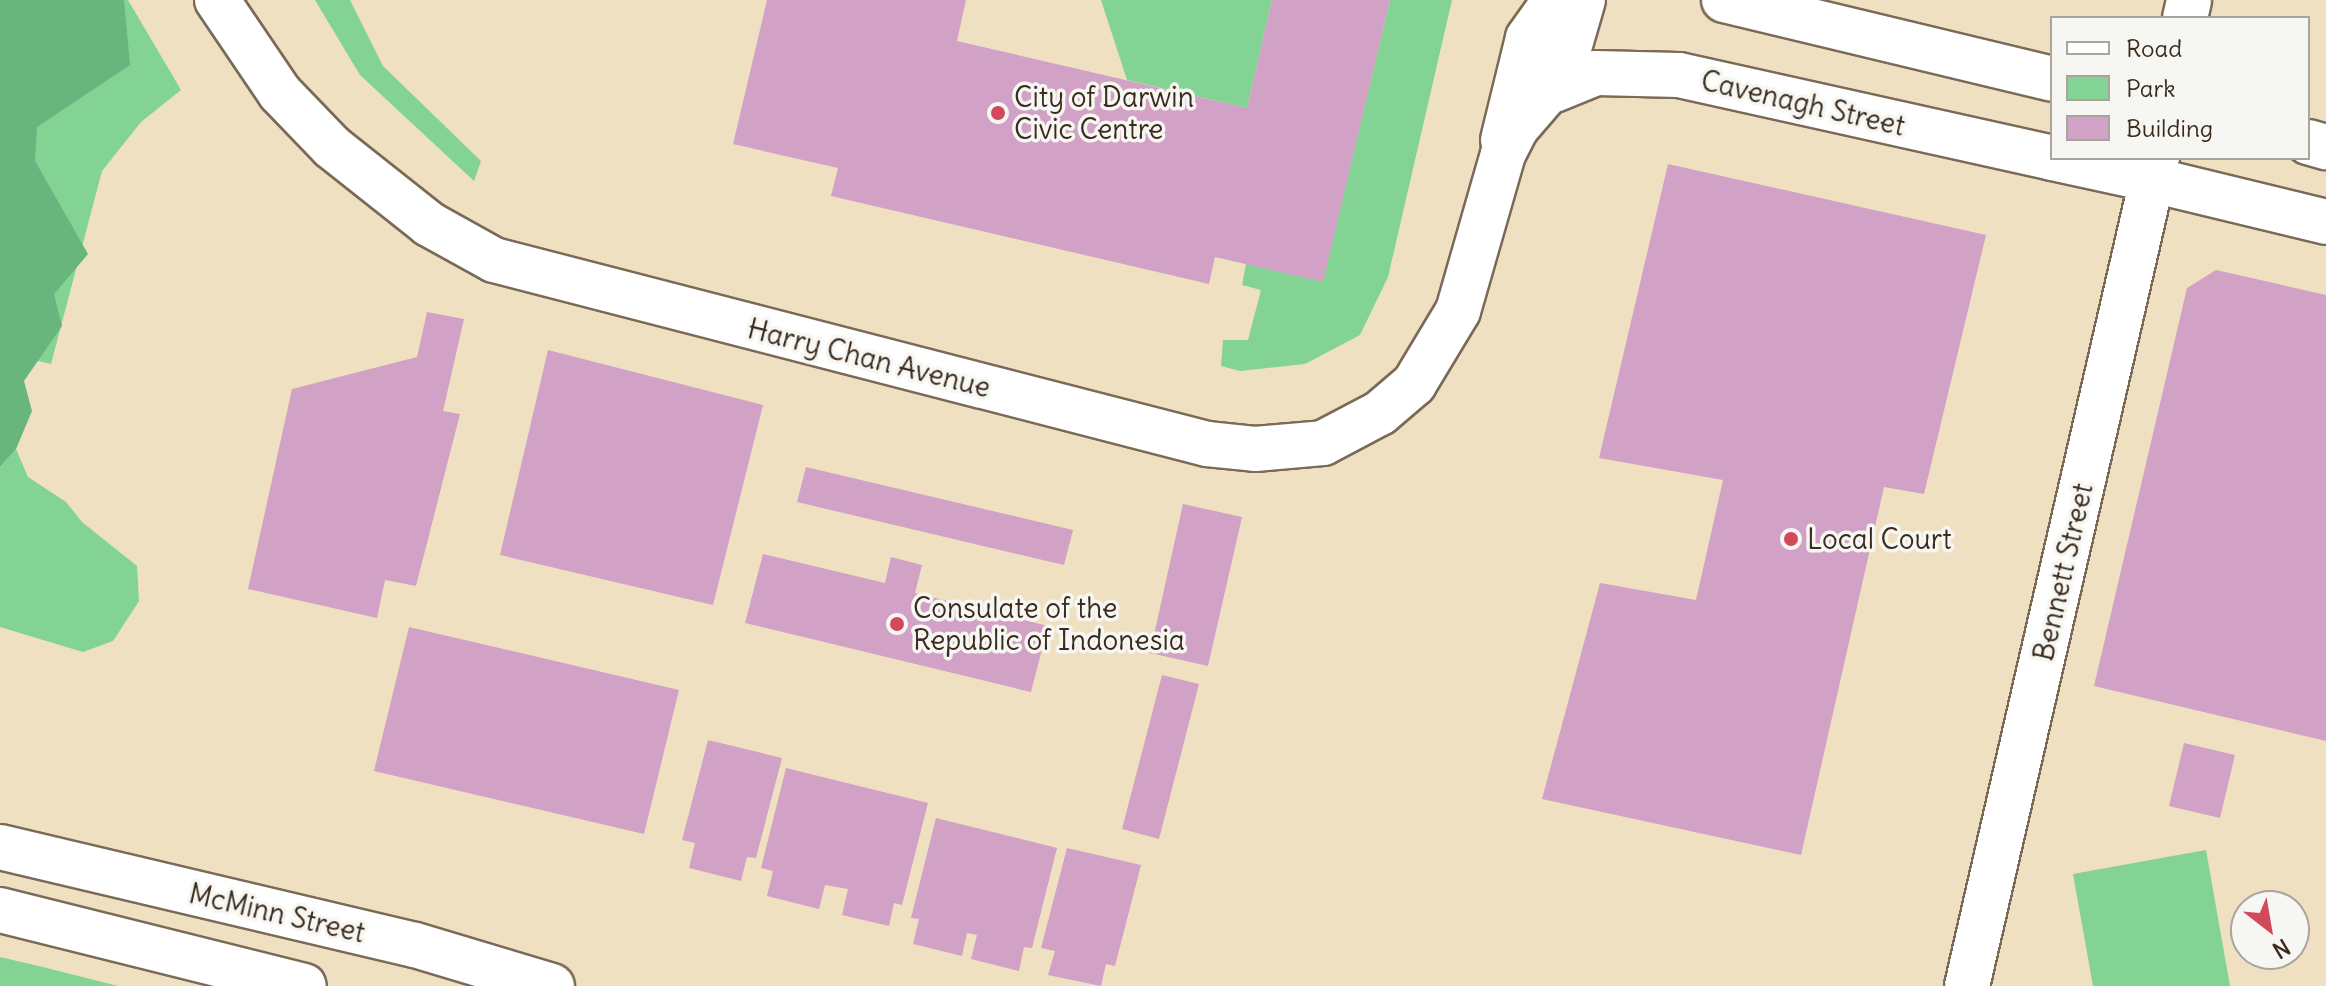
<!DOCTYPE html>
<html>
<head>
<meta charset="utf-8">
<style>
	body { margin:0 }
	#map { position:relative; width:2326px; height:986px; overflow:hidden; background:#efe0c1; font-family:Delius,sans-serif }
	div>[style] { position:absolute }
	.green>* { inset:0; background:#82d394 }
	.forest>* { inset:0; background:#69b57e }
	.building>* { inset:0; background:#d1a1c6 }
	.roads { filter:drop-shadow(2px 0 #7a6a57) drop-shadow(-2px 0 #7a6a57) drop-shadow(0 2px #7a6a57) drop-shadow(0 -2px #7a6a57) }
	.minor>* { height:44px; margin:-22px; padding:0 22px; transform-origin:22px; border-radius:22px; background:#fff }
	.tertiary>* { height:44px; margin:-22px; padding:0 22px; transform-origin:22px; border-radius:22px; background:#fff }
	.dots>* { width:22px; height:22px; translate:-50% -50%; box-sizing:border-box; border:4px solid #f6f6f2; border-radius:50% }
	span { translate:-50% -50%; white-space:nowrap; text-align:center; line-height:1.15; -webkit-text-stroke:7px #f6f6f2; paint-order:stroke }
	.poi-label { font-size:28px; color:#3b2a1e }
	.left { translate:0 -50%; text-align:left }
	.street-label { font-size:28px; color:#3b2a1e }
	.legend { position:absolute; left:2050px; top:16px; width:260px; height:144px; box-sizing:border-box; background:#f6f6f2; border:2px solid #aba49d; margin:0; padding:10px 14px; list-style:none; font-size:24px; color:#3b2a1e }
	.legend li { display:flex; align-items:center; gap:16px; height:40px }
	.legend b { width:40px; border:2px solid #aba49d }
	.north { position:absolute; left:2230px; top:890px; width:80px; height:80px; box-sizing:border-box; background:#f6f6f2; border:2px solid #aba49d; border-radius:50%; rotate:149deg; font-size:22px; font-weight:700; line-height:32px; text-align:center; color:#3b2a1e }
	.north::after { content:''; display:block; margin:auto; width:28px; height:36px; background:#d1495b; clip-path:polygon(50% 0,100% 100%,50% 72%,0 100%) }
</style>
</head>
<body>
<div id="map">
	<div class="green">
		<div style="clip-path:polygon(5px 0,128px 0,181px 90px,141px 122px,102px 171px,51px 364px,0 352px,0 15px)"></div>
		<div style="clip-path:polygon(315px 0,350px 0,383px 66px,481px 161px,474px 181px,360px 75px)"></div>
		<div style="clip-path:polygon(1101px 0,1272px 0,1247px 108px,1127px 80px)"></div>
		<div style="clip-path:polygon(1390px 0,1452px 0,1388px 277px,1360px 335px,1305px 364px,1240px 371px,1221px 366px,1223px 340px,1248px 340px,1261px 290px,1242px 285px,1246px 264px,1323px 281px)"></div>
		<div style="clip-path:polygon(16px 449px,28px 477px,66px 502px,82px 522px,137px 566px,139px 601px,113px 641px,83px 652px,0 627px,0 467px)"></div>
		<div style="clip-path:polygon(2206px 850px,2230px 986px,2093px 986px,2073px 874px)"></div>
		<div style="clip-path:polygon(0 957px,43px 967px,118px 986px,0 986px)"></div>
	</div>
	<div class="forest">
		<div style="clip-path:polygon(0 0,124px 0,130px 65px,37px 127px,35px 161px,88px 254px,54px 294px,62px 326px,24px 381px,32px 411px,16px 449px,0 467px)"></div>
	</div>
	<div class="building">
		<div style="clip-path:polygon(767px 0,966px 0,957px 41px,1247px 108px,1272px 0,1390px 0,1323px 282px,1215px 257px,1209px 284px,831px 196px,838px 168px,733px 144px)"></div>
		<div style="clip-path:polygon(1668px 164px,1986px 235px,1924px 494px,1884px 487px,1801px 855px,1542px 799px,1600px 583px,1696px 600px,1723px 480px,1599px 458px)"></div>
		<div style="clip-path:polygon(2216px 270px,2326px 295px,2326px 741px,2094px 686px,2187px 288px)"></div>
		<div style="clip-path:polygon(427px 312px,464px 319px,443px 411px,460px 414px,416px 586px,385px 580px,377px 618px,248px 589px,292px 389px,417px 357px)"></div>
		<div style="clip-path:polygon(548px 350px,763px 405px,713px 605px,500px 555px)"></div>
		<div style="clip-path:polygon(806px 467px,1073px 530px,1064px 565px,797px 502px)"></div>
		<div style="clip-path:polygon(1183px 504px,1242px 517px,1208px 666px,1150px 653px)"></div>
		<div style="clip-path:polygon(763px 554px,885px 583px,891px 557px,922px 565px,915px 593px,1048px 626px,1031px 692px,745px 623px)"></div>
		<div style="clip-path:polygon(409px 627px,679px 690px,644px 834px,374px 771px)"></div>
		<div style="clip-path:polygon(1162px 675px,1199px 684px,1159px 839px,1122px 829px)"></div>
		<div style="clip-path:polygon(708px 740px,782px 758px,756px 858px,747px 857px,741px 881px,689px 868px,695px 843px,682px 840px)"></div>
		<div style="clip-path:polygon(2184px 743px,2235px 755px,2220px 818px,2169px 806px)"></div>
		<div style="clip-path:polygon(786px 768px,928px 803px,902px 905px,894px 903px,889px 926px,842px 915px,848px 889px,825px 885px,819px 909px,767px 896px,773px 871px,761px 868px)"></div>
		<div style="clip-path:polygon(936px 818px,1057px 848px,1032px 948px,1024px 947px,1019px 971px,971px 959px,977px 935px,967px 933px,962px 956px,913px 944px,919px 919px,911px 918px)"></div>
		<div style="clip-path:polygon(1067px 848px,1141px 865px,1115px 966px,1106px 964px,1101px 986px,1048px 975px,1055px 951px,1041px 948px)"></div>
	</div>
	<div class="roads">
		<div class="minor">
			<div style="left:217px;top:0;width:112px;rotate:55.9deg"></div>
			<div style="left:280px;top:93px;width:75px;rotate:46.1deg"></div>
			<div style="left:332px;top:147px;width:124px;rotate:38.4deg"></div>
			<div style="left:429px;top:224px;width:74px;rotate:29deg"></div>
			<div style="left:494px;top:260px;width:736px;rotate:14.47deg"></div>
			<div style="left:1207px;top:444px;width:48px;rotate:5.9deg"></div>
			<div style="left:1255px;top:449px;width:68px;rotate:-5deg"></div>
			<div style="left:1323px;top:443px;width:64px;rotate:-27.8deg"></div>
			<div style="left:1380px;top:413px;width:45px;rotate:-40.5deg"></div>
			<div style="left:1414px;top:384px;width:85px;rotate:-58.9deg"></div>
			<div style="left:1458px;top:311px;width:163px;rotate:-74deg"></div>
			<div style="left:1503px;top:154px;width:30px;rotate:-63deg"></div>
			<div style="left:1517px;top:127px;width:67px;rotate:-49.2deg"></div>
			<div style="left:1561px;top:76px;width:79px;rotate:-73.9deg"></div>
			<div style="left:1724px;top:0;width:337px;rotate:13.5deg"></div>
			<div style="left:1554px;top:90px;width:45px;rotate:-22deg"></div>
			<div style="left:1596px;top:73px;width:83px;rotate:1.4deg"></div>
			<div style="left:1679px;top:75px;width:382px;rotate:12.5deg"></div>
			<div style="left:1503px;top:140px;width:105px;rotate:-76.2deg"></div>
			<div style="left:1528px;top:38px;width:47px;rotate:-54.6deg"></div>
			<div style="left:2052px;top:158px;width:103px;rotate:12.3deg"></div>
			<div style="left:0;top:847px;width:426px;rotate:13.3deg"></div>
			<div style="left:415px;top:945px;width:143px;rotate:16.7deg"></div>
			<div style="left:0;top:910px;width:313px;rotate:14deg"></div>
		</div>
		<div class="tertiary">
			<div style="left:2185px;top:18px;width:18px;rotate:-77deg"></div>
			<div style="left:2308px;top:142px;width:19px;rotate:16deg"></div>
			<div style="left:2153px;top:180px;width:178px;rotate:13.6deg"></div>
			<div style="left:1967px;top:986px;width:850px;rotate:-77.08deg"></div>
		</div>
	</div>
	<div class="dots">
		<div style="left:998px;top:113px;background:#d1495b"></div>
		<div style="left:1791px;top:539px;background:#d1495b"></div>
		<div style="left:897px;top:624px;background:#d1495b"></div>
	</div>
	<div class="poi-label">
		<span class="left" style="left:1014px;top:113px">City of Darwin<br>Civic Centre</span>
		<span class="left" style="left:1807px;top:539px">Local Court</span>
		<span class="left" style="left:913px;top:624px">Consulate of the<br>Republic of Indonesia</span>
	</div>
	<div class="street-label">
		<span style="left:1803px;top:103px;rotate:13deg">Cavenagh Street</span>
		<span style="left:869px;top:358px;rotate:14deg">Harry Chan Avenue</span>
		<span style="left:2063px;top:572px;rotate:-77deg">Bennett Street</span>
		<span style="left:277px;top:913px;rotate:13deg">McMinn Street</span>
	</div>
	<ul class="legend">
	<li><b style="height:10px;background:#fff"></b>Road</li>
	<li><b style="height:22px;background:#82d394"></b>Park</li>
	<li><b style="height:22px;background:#d1a1c6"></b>Building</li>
	</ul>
	<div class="north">N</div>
</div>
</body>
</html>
